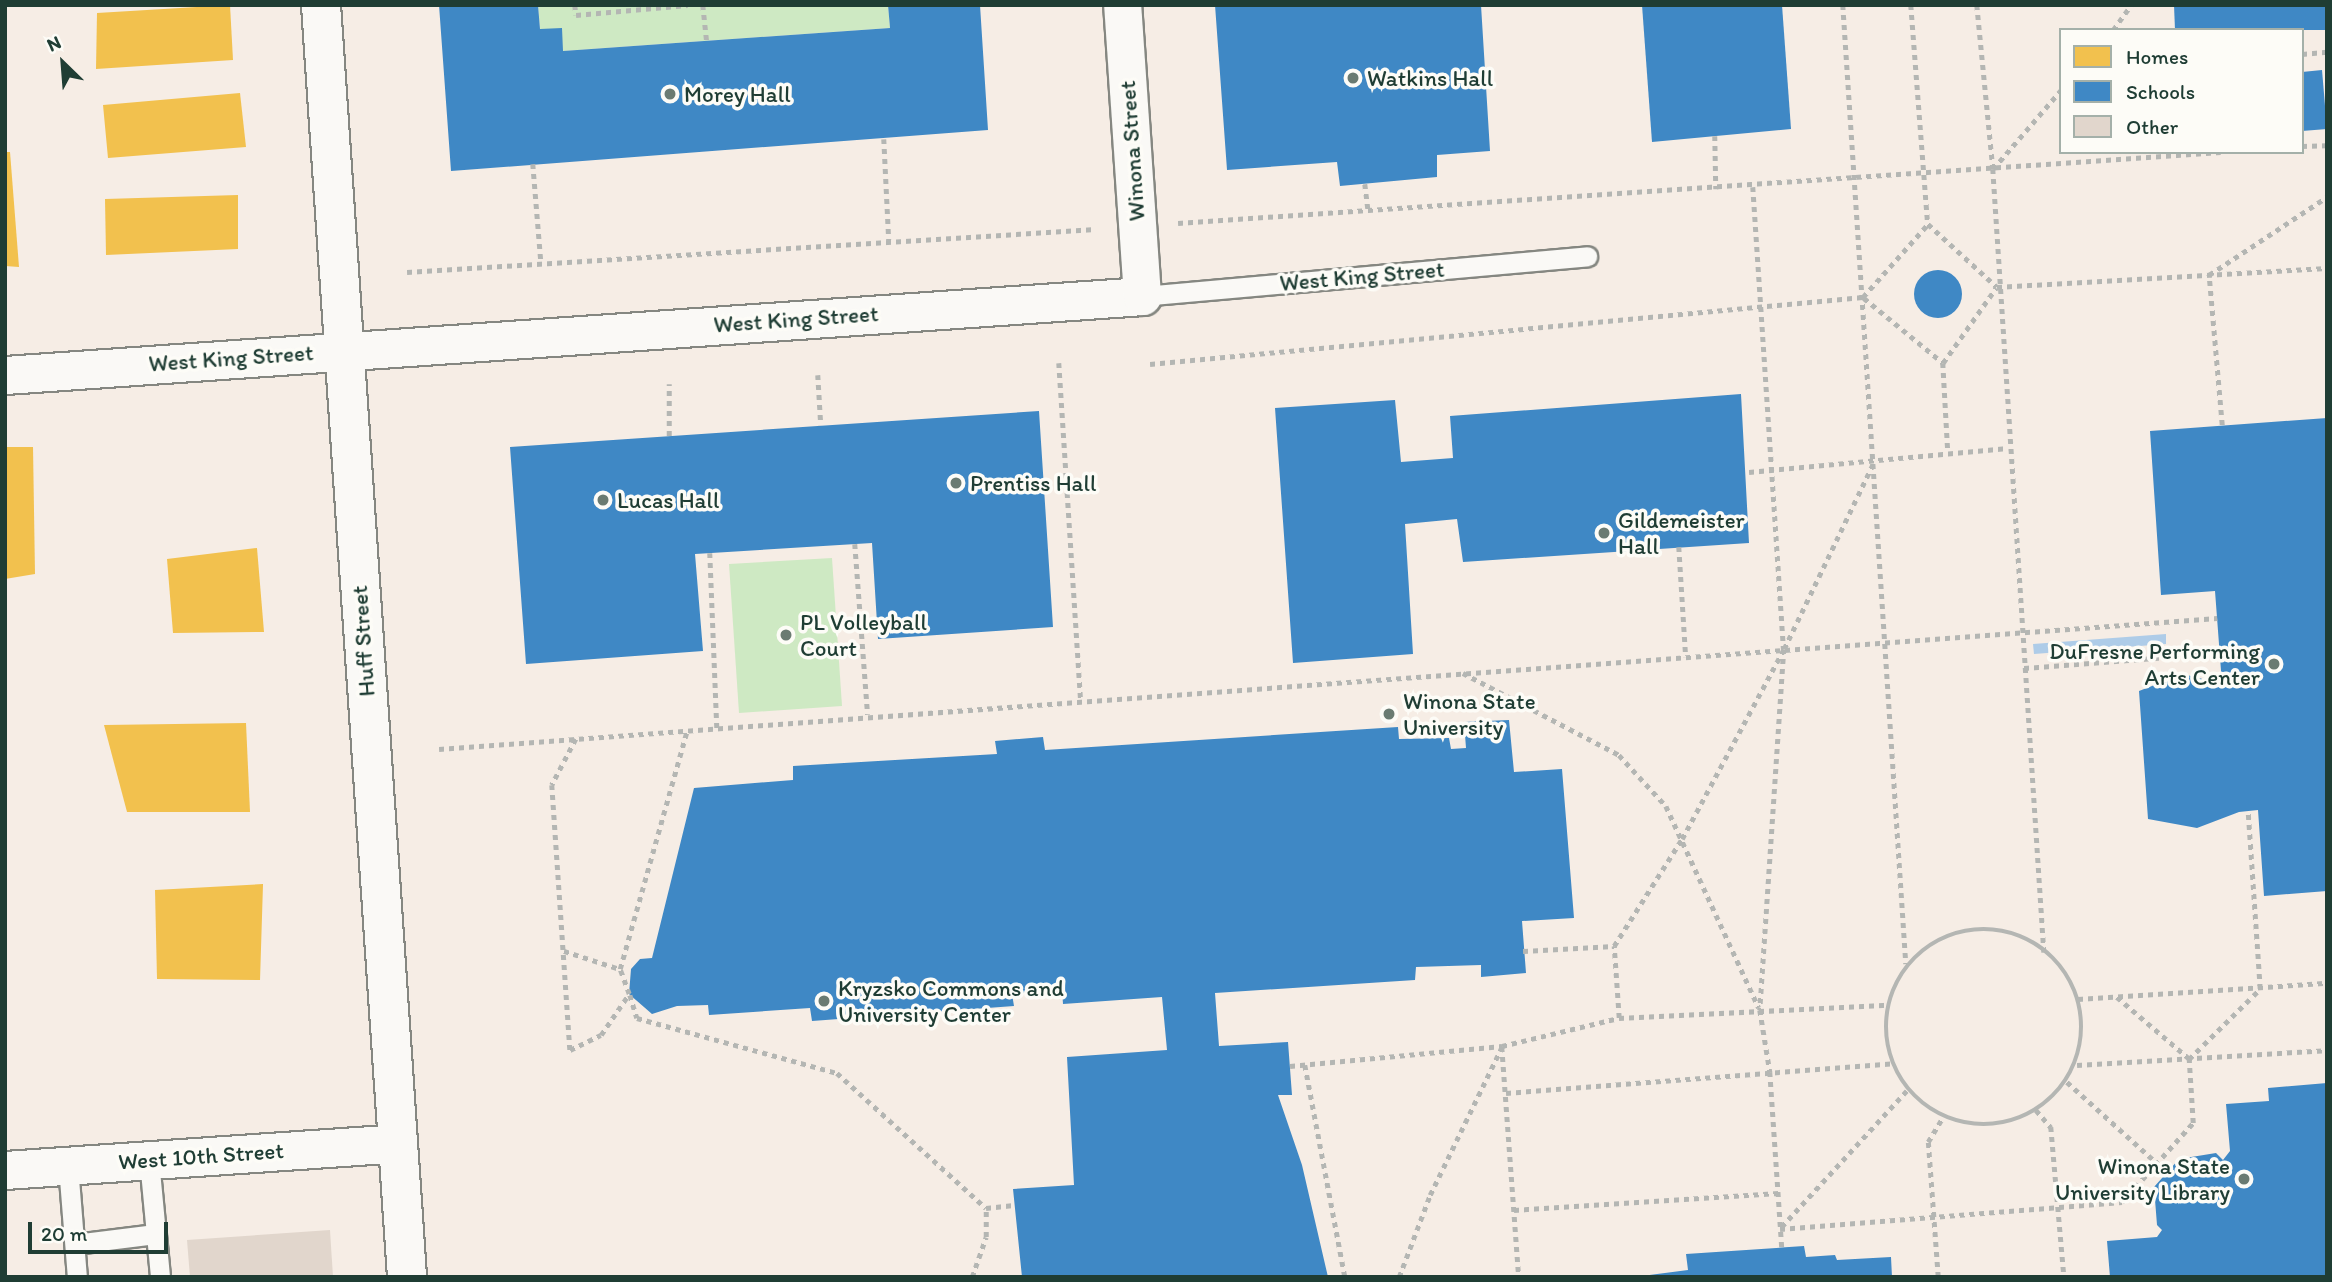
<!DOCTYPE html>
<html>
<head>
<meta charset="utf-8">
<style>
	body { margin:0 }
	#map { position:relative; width:2332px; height:1282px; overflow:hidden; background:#f6ede5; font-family:Itim,sans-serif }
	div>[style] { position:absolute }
	.green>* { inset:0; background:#cee9c3 }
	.water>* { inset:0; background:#aecce8 }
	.homes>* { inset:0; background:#f2c14e }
	.schools>* { inset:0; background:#3f88c5 }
	.round { border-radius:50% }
	.building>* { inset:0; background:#e1d6cc }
	.path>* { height:4.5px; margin-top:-2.25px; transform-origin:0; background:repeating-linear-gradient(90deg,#b4b6b3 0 5px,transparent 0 10px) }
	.path>.ring { margin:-2.25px; padding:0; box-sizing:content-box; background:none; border:4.5px solid #b4b6b3; border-radius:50% }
	.roads { filter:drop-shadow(2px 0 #858781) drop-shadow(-2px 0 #858781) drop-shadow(0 2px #858781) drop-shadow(0 -2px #858781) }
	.service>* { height:19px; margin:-9.5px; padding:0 9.5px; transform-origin:9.5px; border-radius:9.5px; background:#faf9f6 }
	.minor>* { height:37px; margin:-18.5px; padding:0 18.5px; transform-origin:18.5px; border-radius:18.5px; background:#faf9f6 }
	.secondary>* { height:38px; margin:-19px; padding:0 19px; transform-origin:19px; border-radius:19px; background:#faf9f6 }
	.dots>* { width:19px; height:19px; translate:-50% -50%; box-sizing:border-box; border:4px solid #fdfcf7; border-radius:50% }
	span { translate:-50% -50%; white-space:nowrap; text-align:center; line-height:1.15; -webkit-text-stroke:7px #fdfcf7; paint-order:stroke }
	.poi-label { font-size:23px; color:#1f3d34 }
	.left { translate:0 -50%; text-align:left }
	.right { translate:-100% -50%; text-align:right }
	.street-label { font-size:23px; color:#1f3d34 }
	.frame { position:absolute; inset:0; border:7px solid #1f3d34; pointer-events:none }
	.legend { position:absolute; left:2059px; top:28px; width:245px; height:126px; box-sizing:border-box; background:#fdfcf7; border:2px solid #a4b0a9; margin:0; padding:9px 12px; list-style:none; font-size:21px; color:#1f3d34 }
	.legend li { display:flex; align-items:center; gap:14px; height:35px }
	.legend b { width:35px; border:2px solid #a4b0a9 }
	.north { position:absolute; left:28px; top:28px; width:70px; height:70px; -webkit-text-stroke:5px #fdfcf7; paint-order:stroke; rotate:335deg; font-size:19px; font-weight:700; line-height:28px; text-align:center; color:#1f3d34 }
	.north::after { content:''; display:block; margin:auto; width:24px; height:32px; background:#1f3d34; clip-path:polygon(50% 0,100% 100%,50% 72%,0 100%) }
	.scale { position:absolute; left:28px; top:1222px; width:140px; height:32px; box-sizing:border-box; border:4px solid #1f3d34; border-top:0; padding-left:9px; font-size:21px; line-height:24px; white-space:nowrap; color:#1f3d34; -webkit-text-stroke:5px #fdfcf7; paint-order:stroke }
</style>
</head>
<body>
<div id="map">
	<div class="green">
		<div style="clip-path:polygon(538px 5px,888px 5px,890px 28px,563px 51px,540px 29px)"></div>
		<div style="clip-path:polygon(832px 558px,842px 706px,739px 713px,729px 564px)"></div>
	</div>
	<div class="water">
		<div style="clip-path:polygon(2166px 634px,2166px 644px,2034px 654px,2033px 644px)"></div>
	</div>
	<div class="homes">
		<div style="clip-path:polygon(230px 5px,233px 60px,96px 69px,97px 13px)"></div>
		<div style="clip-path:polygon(240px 93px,246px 147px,108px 158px,103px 105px)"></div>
		<div style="clip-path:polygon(5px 152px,10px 152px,19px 267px,5px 266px)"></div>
		<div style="clip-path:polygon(238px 195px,238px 249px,106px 255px,105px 199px)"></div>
		<div style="clip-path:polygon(5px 447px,33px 447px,35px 574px,5px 579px)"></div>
		<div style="clip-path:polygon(257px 548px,264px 632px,173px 633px,167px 559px)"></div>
		<div style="clip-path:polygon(246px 723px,250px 812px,127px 812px,104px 725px)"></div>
		<div style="clip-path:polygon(263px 884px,260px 980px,157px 979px,155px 890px)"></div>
	</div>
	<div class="schools">
		<div style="clip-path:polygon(439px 5px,538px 5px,540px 29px,562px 28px,563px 51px,890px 28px,888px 5px,980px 5px,988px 130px,451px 171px)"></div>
		<div style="clip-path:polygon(1215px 5px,1481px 5px,1490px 151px,1437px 155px,1437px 177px,1340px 186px,1337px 162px,1227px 170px)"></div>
		<div style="clip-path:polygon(1642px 5px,1782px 5px,1791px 129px,1652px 142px)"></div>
		<div style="clip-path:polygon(2174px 5px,2327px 5px,2327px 30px,2175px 30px)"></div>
		<div style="clip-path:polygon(2322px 70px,2327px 129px,2302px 131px,2302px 72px)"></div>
		<div class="round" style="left:1914px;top:270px;width:48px;height:48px"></div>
		<div style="clip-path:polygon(1741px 394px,1749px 543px,1463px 562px,1457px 519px,1405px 524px,1413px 654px,1293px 663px,1275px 408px,1395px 400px,1401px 462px,1453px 458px,1450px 416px)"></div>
		<div style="clip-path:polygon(1039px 411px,1053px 627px,878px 639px,872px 543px,695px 554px,703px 651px,526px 664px,510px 447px)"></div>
		<div style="clip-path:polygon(2327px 418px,2327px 891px,2264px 896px,2258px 810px,2239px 812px,2197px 828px,2148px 819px,2139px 691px,2183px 674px,2222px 684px,2215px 591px,2161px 595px,2150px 431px)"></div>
		<div style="clip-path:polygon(1509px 720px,1514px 772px,1562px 769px,1574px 918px,1522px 921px,1526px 973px,1481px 977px,1481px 965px,1416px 967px,1415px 980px,1215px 993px,1219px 1046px,1288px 1042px,1292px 1095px,1278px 1095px,1302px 1165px,1328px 1277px,1022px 1277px,1013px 1189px,1074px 1185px,1067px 1057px,1167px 1050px,1162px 997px,1063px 1004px,1062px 990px,1012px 994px,1014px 1006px,812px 1021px,810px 1008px,709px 1015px,708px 1005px,677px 1006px,652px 1014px,629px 994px,631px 969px,640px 959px,652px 958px,694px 788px,793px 780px,793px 766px,997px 754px,995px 741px,1043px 737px,1045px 750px,1398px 727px,1399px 739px,1449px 738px,1451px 749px,1466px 748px,1464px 722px)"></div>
		<div style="clip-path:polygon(2327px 1083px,2327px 1277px,2110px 1277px,2107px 1241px,2157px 1237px,2162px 1230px,2157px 1225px,2154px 1187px,2179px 1159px,2216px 1153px,2223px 1160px,2230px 1151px,2226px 1104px,2269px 1101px,2268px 1088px)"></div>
		<div style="clip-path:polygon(1804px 1246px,1806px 1257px,1835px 1255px,1837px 1260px,1891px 1257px,1892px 1277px,1634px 1277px,1688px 1270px,1686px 1254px)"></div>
	</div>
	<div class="building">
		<div style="clip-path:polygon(330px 1230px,333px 1277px,190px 1277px,187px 1240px)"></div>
	</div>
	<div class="path">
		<div style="left:575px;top:5px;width:10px;rotate:84deg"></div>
		<div style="left:576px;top:15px;width:112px;rotate:-5.1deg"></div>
		<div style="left:703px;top:5px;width:36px;rotate:84deg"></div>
		<div style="left:1843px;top:5px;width:961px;rotate:86.24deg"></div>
		<div style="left:1911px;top:5px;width:220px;rotate:85.6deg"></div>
		<div style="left:1977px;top:5px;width:165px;rotate:84.4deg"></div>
		<div style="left:1993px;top:169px;width:785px;rotate:86.27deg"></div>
		<div style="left:2113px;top:30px;width:31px;rotate:-54deg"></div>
		<div style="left:2302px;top:54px;width:25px;rotate:-5deg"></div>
		<div style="left:1715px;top:136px;width:53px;rotate:88.9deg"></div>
		<div style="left:884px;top:139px;width:101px;rotate:87.2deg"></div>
		<div style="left:2302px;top:146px;width:25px;rotate:-2deg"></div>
		<div style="left:533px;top:164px;width:98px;rotate:85.3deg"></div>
		<div style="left:1993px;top:169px;width:104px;rotate:-49.3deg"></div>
		<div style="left:1365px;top:184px;width:25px;rotate:83deg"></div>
		<div style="left:1753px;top:187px;width:463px;rotate:86.2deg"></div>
		<div style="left:1784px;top:649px;width:362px;rotate:93.8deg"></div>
		<div style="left:1760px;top:1010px;width:63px;rotate:80.8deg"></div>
		<div style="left:1770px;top:1072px;width:176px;rotate:86.1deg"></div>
		<div style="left:1178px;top:223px;width:1045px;rotate:-3.89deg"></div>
		<div style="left:407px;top:272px;width:690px;rotate:-3.57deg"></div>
		<div style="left:1864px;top:298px;width:102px;rotate:39.4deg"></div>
		<div style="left:1943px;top:363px;width:92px;rotate:-54.8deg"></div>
		<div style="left:1059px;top:363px;width:339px;rotate:86.3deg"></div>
		<div style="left:1943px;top:363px;width:89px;rotate:86.8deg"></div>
		<div style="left:1150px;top:364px;width:716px;rotate:-5.37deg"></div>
		<div style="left:1863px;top:297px;width:98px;rotate:-48.3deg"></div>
		<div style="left:1928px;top:224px;width:93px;rotate:42.4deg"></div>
		<div style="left:1997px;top:287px;width:331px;rotate:-3.3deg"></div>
		<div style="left:818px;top:375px;width:50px;rotate:86.6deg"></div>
		<div style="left:2222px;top:425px;width:151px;rotate:-95deg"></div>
		<div style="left:2209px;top:275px;width:141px;rotate:-33.5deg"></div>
		<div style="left:669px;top:436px;width:52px;rotate:-90deg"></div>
		<div style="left:1749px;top:472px;width:260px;rotate:-5.3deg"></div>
		<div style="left:855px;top:544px;width:171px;rotate:85.7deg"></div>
		<div style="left:1679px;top:547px;width:110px;rotate:86.4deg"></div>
		<div style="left:710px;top:553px;width:176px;rotate:87.7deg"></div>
		<div style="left:2024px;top:668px;width:196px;rotate:-4.4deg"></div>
		<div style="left:1463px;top:673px;width:176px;rotate:27.7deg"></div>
		<div style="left:1619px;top:755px;width:69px;rotate:47.3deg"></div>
		<div style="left:1666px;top:806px;width:222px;rotate:65.3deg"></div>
		<div style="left:576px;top:739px;width:52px;rotate:117.6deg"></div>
		<div style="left:552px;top:785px;width:266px;rotate:86.1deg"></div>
		<div style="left:570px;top:1050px;width:34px;rotate:-26deg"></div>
		<div style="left:601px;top:1035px;width:50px;rotate:-55.7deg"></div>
		<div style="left:629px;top:994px;width:27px;rotate:-110deg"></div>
		<div style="left:620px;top:969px;width:247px;rotate:-74.3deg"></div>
		<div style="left:439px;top:749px;width:1783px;rotate:-4.21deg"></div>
		<div class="ring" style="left:1886px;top:929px;width:191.5px;height:191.5px"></div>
		<div style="left:564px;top:951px;width:59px;rotate:17.8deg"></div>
		<div style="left:1523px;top:951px;width:91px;rotate:-3.1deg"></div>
		<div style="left:630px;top:995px;width:24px;rotate:73deg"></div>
		<div style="left:637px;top:1018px;width:207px;rotate:15.4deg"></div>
		<div style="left:837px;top:1073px;width:201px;rotate:42.2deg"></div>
		<div style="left:986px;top:1208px;width:28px;rotate:-6deg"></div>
		<div style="left:2078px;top:999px;width:250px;rotate:-3.7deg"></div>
		<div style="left:1619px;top:1018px;width:72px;rotate:-94deg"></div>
		<div style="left:1614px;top:946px;width:127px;rotate:-57.6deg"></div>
		<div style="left:1682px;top:839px;width:216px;rotate:-61.8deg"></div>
		<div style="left:1784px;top:649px;width:208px;rotate:-64.3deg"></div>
		<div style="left:1502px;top:1047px;width:231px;rotate:85.8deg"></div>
		<div style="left:2189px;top:1059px;width:100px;rotate:-44.6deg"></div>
		<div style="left:2260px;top:989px;width:178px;rotate:-93.9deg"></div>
		<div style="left:1305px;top:1065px;width:216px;rotate:79.3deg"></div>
		<div style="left:2077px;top:1065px;width:250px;rotate:-3.4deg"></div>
		<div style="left:1290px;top:1066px;width:213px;rotate:-5.4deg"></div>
		<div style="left:1502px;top:1046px;width:120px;rotate:-13.5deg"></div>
		<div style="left:1619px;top:1018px;width:269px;rotate:-2.8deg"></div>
		<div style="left:2067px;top:1082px;width:135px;rotate:42deg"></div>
		<div style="left:1907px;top:1091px;width:188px;rotate:132.6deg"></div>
		<div style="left:1780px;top:1229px;width:343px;rotate:-4.5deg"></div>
		<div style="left:2122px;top:1202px;width:106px;rotate:-48.1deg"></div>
		<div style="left:2193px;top:1123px;width:64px;rotate:-93.6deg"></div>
		<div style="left:2189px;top:1059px;width:97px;rotate:-139.6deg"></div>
		<div style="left:1506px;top:1093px;width:389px;rotate:-4.4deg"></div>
		<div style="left:2036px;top:1110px;width:23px;rotate:49deg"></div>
		<div style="left:2051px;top:1127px;width:151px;rotate:85deg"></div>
		<div style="left:1514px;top:1210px;width:265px;rotate:-3.7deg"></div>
		<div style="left:972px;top:1277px;width:42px;rotate:-70.7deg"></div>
		<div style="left:986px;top:1237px;width:29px;rotate:-90deg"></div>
		<div style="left:1399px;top:1277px;width:88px;rotate:-69.3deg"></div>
		<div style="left:1430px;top:1195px;width:165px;rotate:-64.1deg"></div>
		<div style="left:1938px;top:1277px;width:135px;rotate:-94.2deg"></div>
		<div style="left:1928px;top:1142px;width:29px;rotate:-59deg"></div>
	</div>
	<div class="roads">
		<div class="service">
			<div style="left:1142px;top:296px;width:447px;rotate:-5.1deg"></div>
			<div style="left:149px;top:1160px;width:118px;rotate:84.6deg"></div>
			<div style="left:68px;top:1166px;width:111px;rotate:85.4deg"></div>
			<div style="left:75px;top:1244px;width:81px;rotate:-7.1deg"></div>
		</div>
		<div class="minor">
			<div style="left:5px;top:375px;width:1140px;rotate:-3.97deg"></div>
			<div style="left:1142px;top:296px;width:292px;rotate:-93.9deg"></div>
			<div style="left:5px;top:1170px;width:393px;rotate:-3.9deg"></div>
		</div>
		<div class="secondary">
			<div style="left:321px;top:5px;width:1275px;rotate:86.13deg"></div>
		</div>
	</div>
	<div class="dots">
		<div style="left:1353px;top:78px;background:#6a7b72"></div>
		<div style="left:670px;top:94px;background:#6a7b72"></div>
		<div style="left:956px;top:483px;background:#6a7b72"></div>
		<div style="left:603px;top:500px;background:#6a7b72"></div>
		<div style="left:1604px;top:533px;background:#6a7b72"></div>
		<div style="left:786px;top:635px;background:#6a7b72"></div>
		<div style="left:2274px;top:664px;background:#6a7b72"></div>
		<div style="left:1389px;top:714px;background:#6a7b72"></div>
		<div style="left:824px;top:1001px;background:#6a7b72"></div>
		<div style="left:2244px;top:1179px;background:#6a7b72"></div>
	</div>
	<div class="poi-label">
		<span class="left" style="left:1367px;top:78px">Watkins Hall</span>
		<span class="left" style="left:684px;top:94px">Morey Hall</span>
		<span class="left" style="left:970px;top:483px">Prentiss Hall</span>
		<span class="left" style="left:617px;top:500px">Lucas Hall</span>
		<span class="left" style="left:1618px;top:533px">Gildemeister<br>Hall</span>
		<span class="left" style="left:800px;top:635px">PL Volleyball<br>Court</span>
		<span class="right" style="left:2260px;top:664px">DuFresne Performing<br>Arts Center</span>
		<span class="left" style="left:1403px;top:714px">Winona State<br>University</span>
		<span class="left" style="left:838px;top:1001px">Kryzsko Commons and<br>University Center</span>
		<span class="right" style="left:2230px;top:1179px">Winona State<br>University Library</span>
	</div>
	<div class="street-label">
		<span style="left:1132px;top:151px;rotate:-94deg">Winona Street</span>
		<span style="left:1362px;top:276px;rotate:-5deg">West King Street</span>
		<span style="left:796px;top:319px;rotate:-4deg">West King Street</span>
		<span style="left:231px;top:358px;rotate:-4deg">West King Street</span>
		<span style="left:363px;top:641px;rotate:-94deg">Huff Street</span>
		<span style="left:201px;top:1156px;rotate:-4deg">West 10th Street</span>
	</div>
	<div class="frame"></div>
	<ul class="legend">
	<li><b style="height:19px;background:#f2c14e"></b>Homes</li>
	<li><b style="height:19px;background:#3f88c5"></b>Schools</li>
	<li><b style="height:19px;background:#e1d6cc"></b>Other</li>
	</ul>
	<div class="north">N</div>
	<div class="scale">20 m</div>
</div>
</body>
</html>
